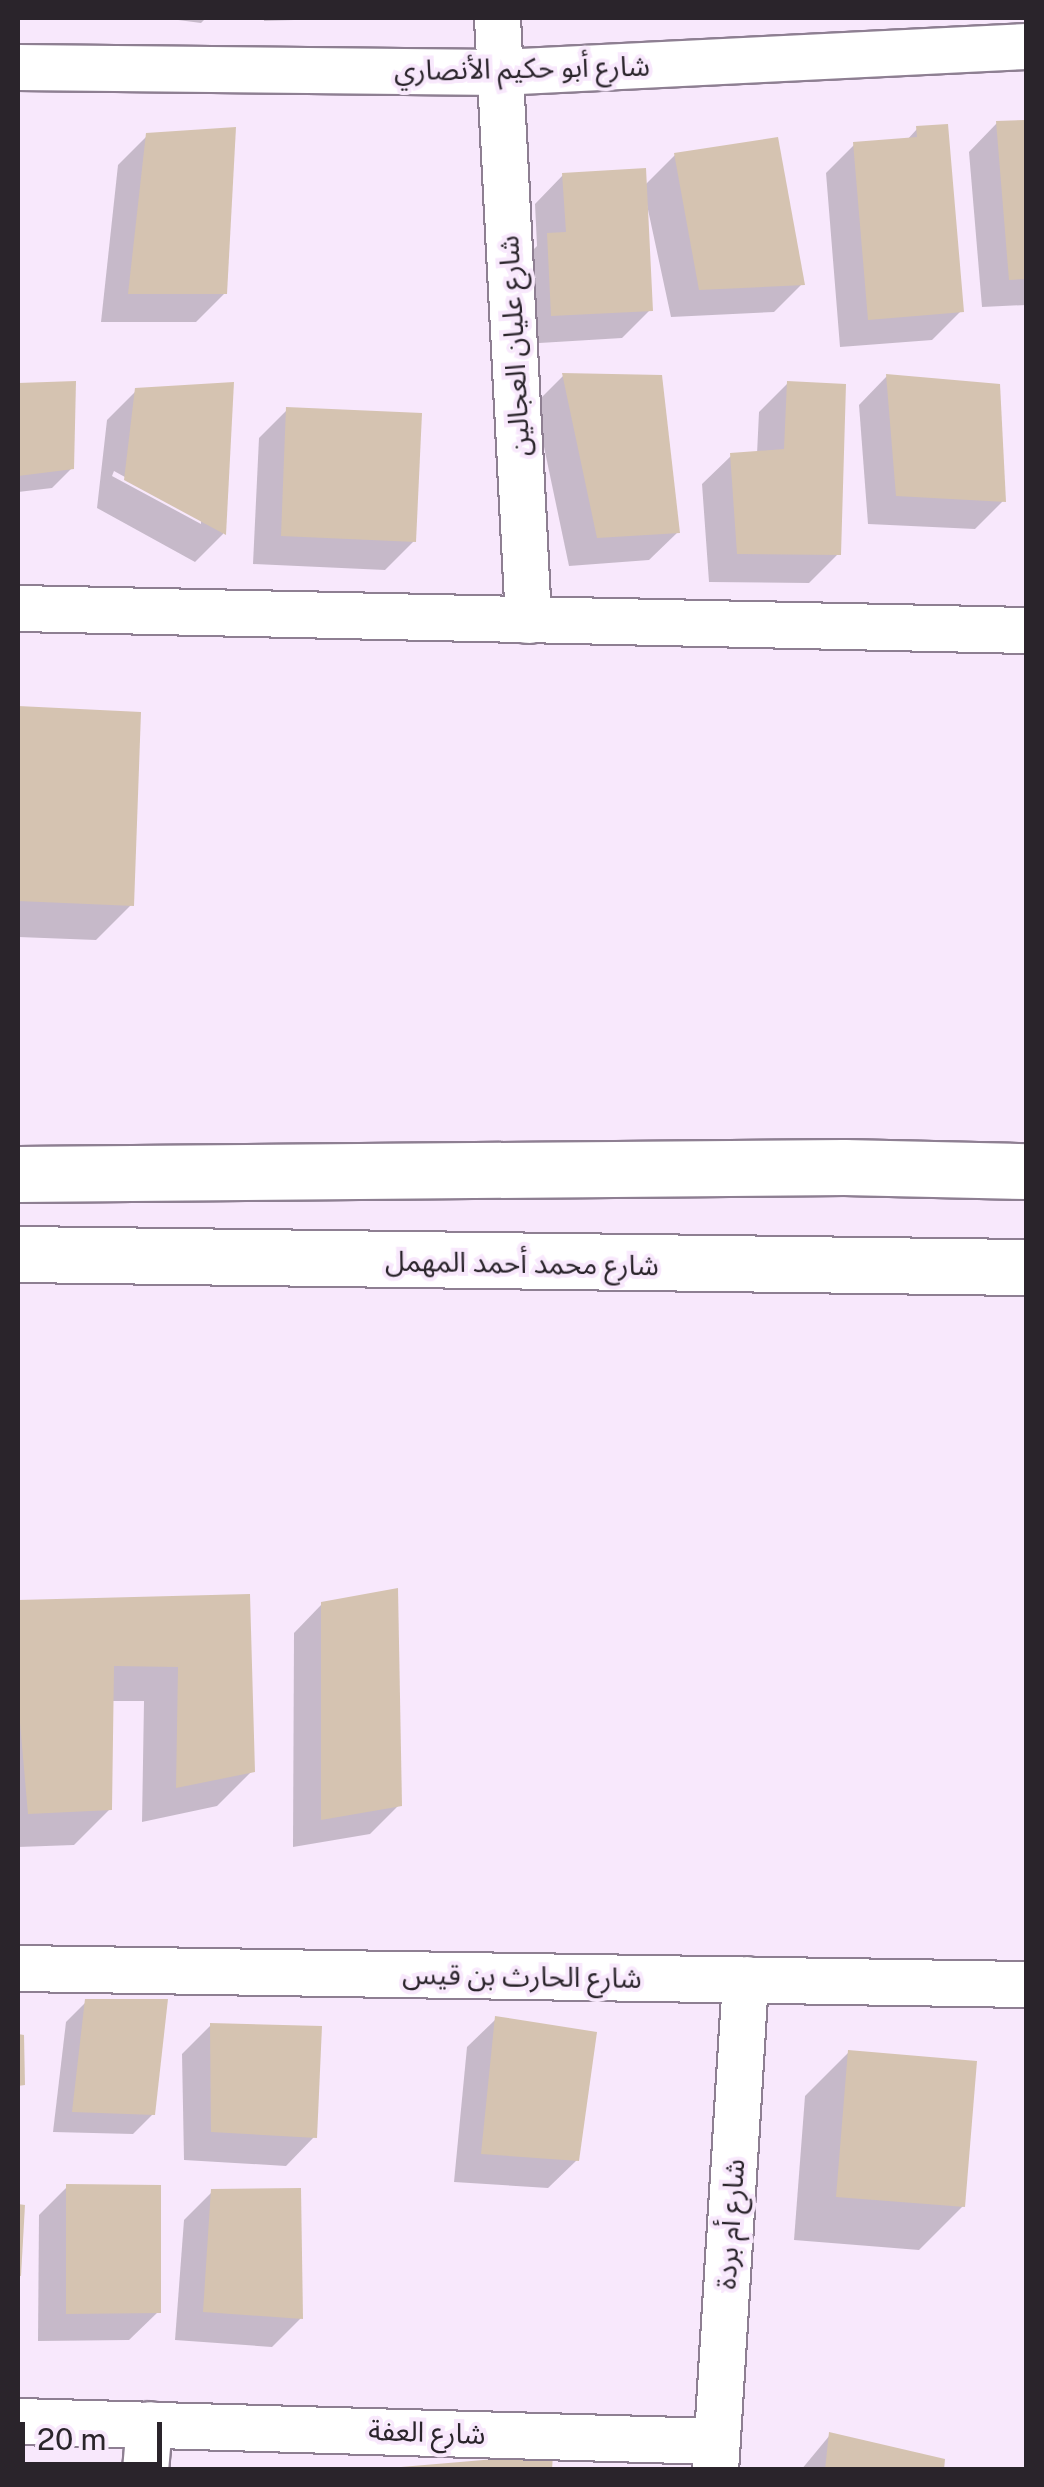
<!DOCTYPE html>
<html>
<head>
<meta charset="utf-8">
<style>
	body { margin:0 }
	#map { position:relative; width:1044px; height:2487px; overflow:hidden; background:#f8e8fc; font-family:"Public Sans","Noto Sans Arabic",sans-serif }
	div>[style] { position:absolute }
	.shadow>* { inset:0; background:#0003 }
	.building>* { inset:0; background:#d5c3b1 }
	.roads { filter:drop-shadow(2px 0 #8e7f92) drop-shadow(-2px 0 #8e7f92) drop-shadow(0 2px #8e7f92) drop-shadow(0 -2px #8e7f92) }
	.minor>* { height:45px; margin:-22.5px; padding:0 22.5px; transform-origin:22.5px; border-radius:22.5px; background:#fff }
	.secondary>* { height:55px; margin:-27.5px; padding:0 27.5px; transform-origin:27.5px; border-radius:27.5px; background:#fff }
	span { translate:-50% -50%; white-space:nowrap; text-align:center; line-height:1.15; -webkit-text-stroke:8px #f8e8fc; paint-order:stroke }
	.street-label { font-size:28px; color:#2a242b }
	.frame { position:absolute; inset:0; border:20px solid #2a242b; pointer-events:none }
	.scale { position:absolute; left:20px; top:2422px; width:142px; height:45px; box-sizing:border-box; border:5px solid #2a242b; border-top:0; padding-left:12px; font-size:30px; line-height:35px; white-space:nowrap; color:#2a242b; -webkit-text-stroke:8px #f8e8fc; paint-order:stroke }
</style>
</head>
<body>
<div id="map">
	<div class="shadow">
		<div style="clip-path:polygon(163px 18px,206px 18px,201px 23px)"></div>
		<div style="clip-path:polygon(264px 18px,356px 18px,264px 21px)"></div>
		<div style="clip-path:polygon(638px 18px,739px 18px,736px 20px)"></div>
		<div style="clip-path:polygon(1026px 122px,1026px 305px,982px 307px,969px 152px,997px 123px)"></div>
		<div style="clip-path:polygon(917px 129px,961px 311px,932px 340px,840px 347px,826px 173px,854px 145px,906px 141px)"></div>
		<div style="clip-path:polygon(147px 136px,225px 293px,196px 322px,101px 322px,118px 165px)"></div>
		<div style="clip-path:polygon(675px 155px,802px 284px,774px 312px,671px 317px,644px 191px,650px 310px,622px 338px,523px 344px,519px 264px,537px 246px,535px 204px,563px 175px,644px 186px)"></div>
		<div style="clip-path:polygon(563px 376px,678px 532px,649px 560px,569px 566px,535px 404px)"></div>
		<div style="clip-path:polygon(887px 376px,1003px 501px,975px 529px,868px 524px,859px 405px)"></div>
		<div style="clip-path:polygon(74px 383px,72px 468px,52px 488px,18px 492px,18px 385px)"></div>
		<div style="clip-path:polygon(788px 383px,838px 554px,809px 583px,709px 582px,702px 484px,731px 456px,757px 454px,759px 412px)"></div>
		<div style="clip-path:polygon(evenodd,231px 385px,223px 534px,195px 562px,97px 508px,107px 420px,136px 391px,231px 385px,114px 471px,201px 519px,201px 524px,112px 476px,114px 471px)"></div>
		<div style="clip-path:polygon(287px 410px,414px 541px,385px 570px,253px 564px,259px 438px)"></div>
		<div style="clip-path:polygon(18px 709px,139px 714px,131px 905px,96px 940px,18px 937px)"></div>
		<div style="clip-path:polygon(247px 1596px,252px 1771px,217px 1806px,142px 1822px,144px 1701px,111px 1701px,110px 1809px,74px 1845px,18px 1847px,18px 1603px)"></div>
		<div style="clip-path:polygon(322px 1604px,399px 1805px,370px 1834px,293px 1847px,294px 1633px)"></div>
		<div style="clip-path:polygon(86px 2002px,153px 2114px,133px 2134px,53px 2132px,66px 2022px)"></div>
		<div style="clip-path:polygon(496px 2019px,577px 2160px,548px 2188px,454px 2182px,467px 2047px)"></div>
		<div style="clip-path:polygon(211px 2025px,314px 2137px,286px 2166px,184px 2160px,182px 2054px)"></div>
		<div style="clip-path:polygon(849px 2052px,963px 2206px,919px 2250px,794px 2240px,805px 2096px)"></div>
		<div style="clip-path:polygon(67px 2187px,158px 2312px,129px 2340px,38px 2341px,39px 2215px)"></div>
		<div style="clip-path:polygon(212px 2192px,301px 2318px,272px 2347px,175px 2340px,184px 2220px)"></div>
		<div style="clip-path:polygon(830px 2435px,942px 2470px,801px 2470px)"></div>
	</div>
	<div class="building">
		<div style="clip-path:polygon(1026px 120px,1026px 279px,1009px 280px,996px 121px)"></div>
		<div style="clip-path:polygon(948px 124px,964px 312px,868px 320px,853px 142px,917px 137px,916px 126px)"></div>
		<div style="clip-path:polygon(236px 127px,227px 294px,128px 294px,146px 133px)"></div>
		<div style="clip-path:polygon(778px 137px,805px 285px,699px 290px,674px 153px)"></div>
		<div style="clip-path:polygon(646px 168px,653px 311px,551px 316px,547px 233px,566px 232px,562px 173px)"></div>
		<div style="clip-path:polygon(562px 373px,662px 375px,680px 533px,597px 538px)"></div>
		<div style="clip-path:polygon(886px 374px,1000px 384px,1006px 502px,896px 496px)"></div>
		<div style="clip-path:polygon(76px 381px,74px 469px,18px 476px,18px 383px)"></div>
		<div style="clip-path:polygon(787px 381px,846px 384px,841px 555px,737px 554px,730px 453px,784px 449px)"></div>
		<div style="clip-path:polygon(234px 382px,226px 535px,124px 480px,135px 388px)"></div>
		<div style="clip-path:polygon(286px 407px,422px 413px,416px 542px,281px 536px)"></div>
		<div style="clip-path:polygon(18px 706px,141px 712px,134px 906px,18px 901px)"></div>
		<div style="clip-path:polygon(398px 1588px,402px 1806px,321px 1820px,321px 1602px)"></div>
		<div style="clip-path:polygon(250px 1594px,255px 1772px,176px 1788px,178px 1667px,114px 1666px,112px 1810px,28px 1814px,18px 1700px,18px 1600px)"></div>
		<div style="clip-path:polygon(85px 1999px,168px 1999px,155px 2115px,72px 2112px)"></div>
		<div style="clip-path:polygon(495px 2016px,597px 2032px,579px 2161px,481px 2154px)"></div>
		<div style="clip-path:polygon(210px 2023px,322px 2026px,317px 2138px,211px 2132px)"></div>
		<div style="clip-path:polygon(18px 2034px,24px 2035px,25px 2085px,18px 2086px)"></div>
		<div style="clip-path:polygon(848px 2050px,977px 2061px,965px 2207px,836px 2197px)"></div>
		<div style="clip-path:polygon(66px 2184px,161px 2185px,161px 2313px,66px 2314px)"></div>
		<div style="clip-path:polygon(301px 2188px,303px 2319px,203px 2312px,211px 2189px)"></div>
		<div style="clip-path:polygon(18px 2204px,25px 2205px,21px 2276px,18px 2276px)"></div>
		<div style="clip-path:polygon(829px 2432px,945px 2459px,944px 2470px,825px 2470px)"></div>
		<div style="clip-path:polygon(553px 2454px,552px 2470px,401px 2470px,401px 2467px)"></div>
	</div>
	<div class="roads">
		<div class="minor">
			<div style="left:497px;top:18px;width:603px;rotate:87.05deg"></div>
			<div style="left:18px;top:67px;width:482px;rotate:0.6deg"></div>
			<div style="left:500px;top:72px;width:527px;rotate:-2.83deg"></div>
			<div style="left:18px;top:608px;width:1008px;rotate:1.25deg"></div>
			<div style="left:18px;top:1968px;width:1008px;rotate:0.91deg"></div>
			<div style="left:18px;top:2421px;width:698px;rotate:1.64deg"></div>
			<div style="left:145px;top:2470px;width:46px;rotate:-85deg"></div>
			<div style="left:715px;top:2470px;width:492px;rotate:-86.5deg"></div>
		</div>
		<div class="secondary">
			<div style="left:18px;top:1174px;width:826px;rotate:-0.49deg"></div>
			<div style="left:844px;top:1167px;width:182px;rotate:1.3deg"></div>
			<div style="left:18px;top:1254px;width:1008px;rotate:0.74deg"></div>
		</div>
	</div>
	<div class="street-label">
		<span style="left:522px;top:68px;rotate:-1deg">شارع أبو حكيم الأنصاري</span>
		<span style="left:514px;top:346px;rotate:-93deg">شارع عليان العجالين</span>
		<span style="left:522px;top:1263px;rotate:1deg">شارع محمد أحمد المهمل</span>
		<span style="left:522px;top:1976px;rotate:1deg">شارع الحارث بن قيس</span>
		<span style="left:730px;top:2224px;rotate:-86deg">شارع أم بردة</span>
		<span style="left:427px;top:2432px;rotate:2deg">شارع العفة</span>
	</div>
	<div class="frame"></div>
	<div class="scale">20 m</div>
</div>
</body>
</html>
